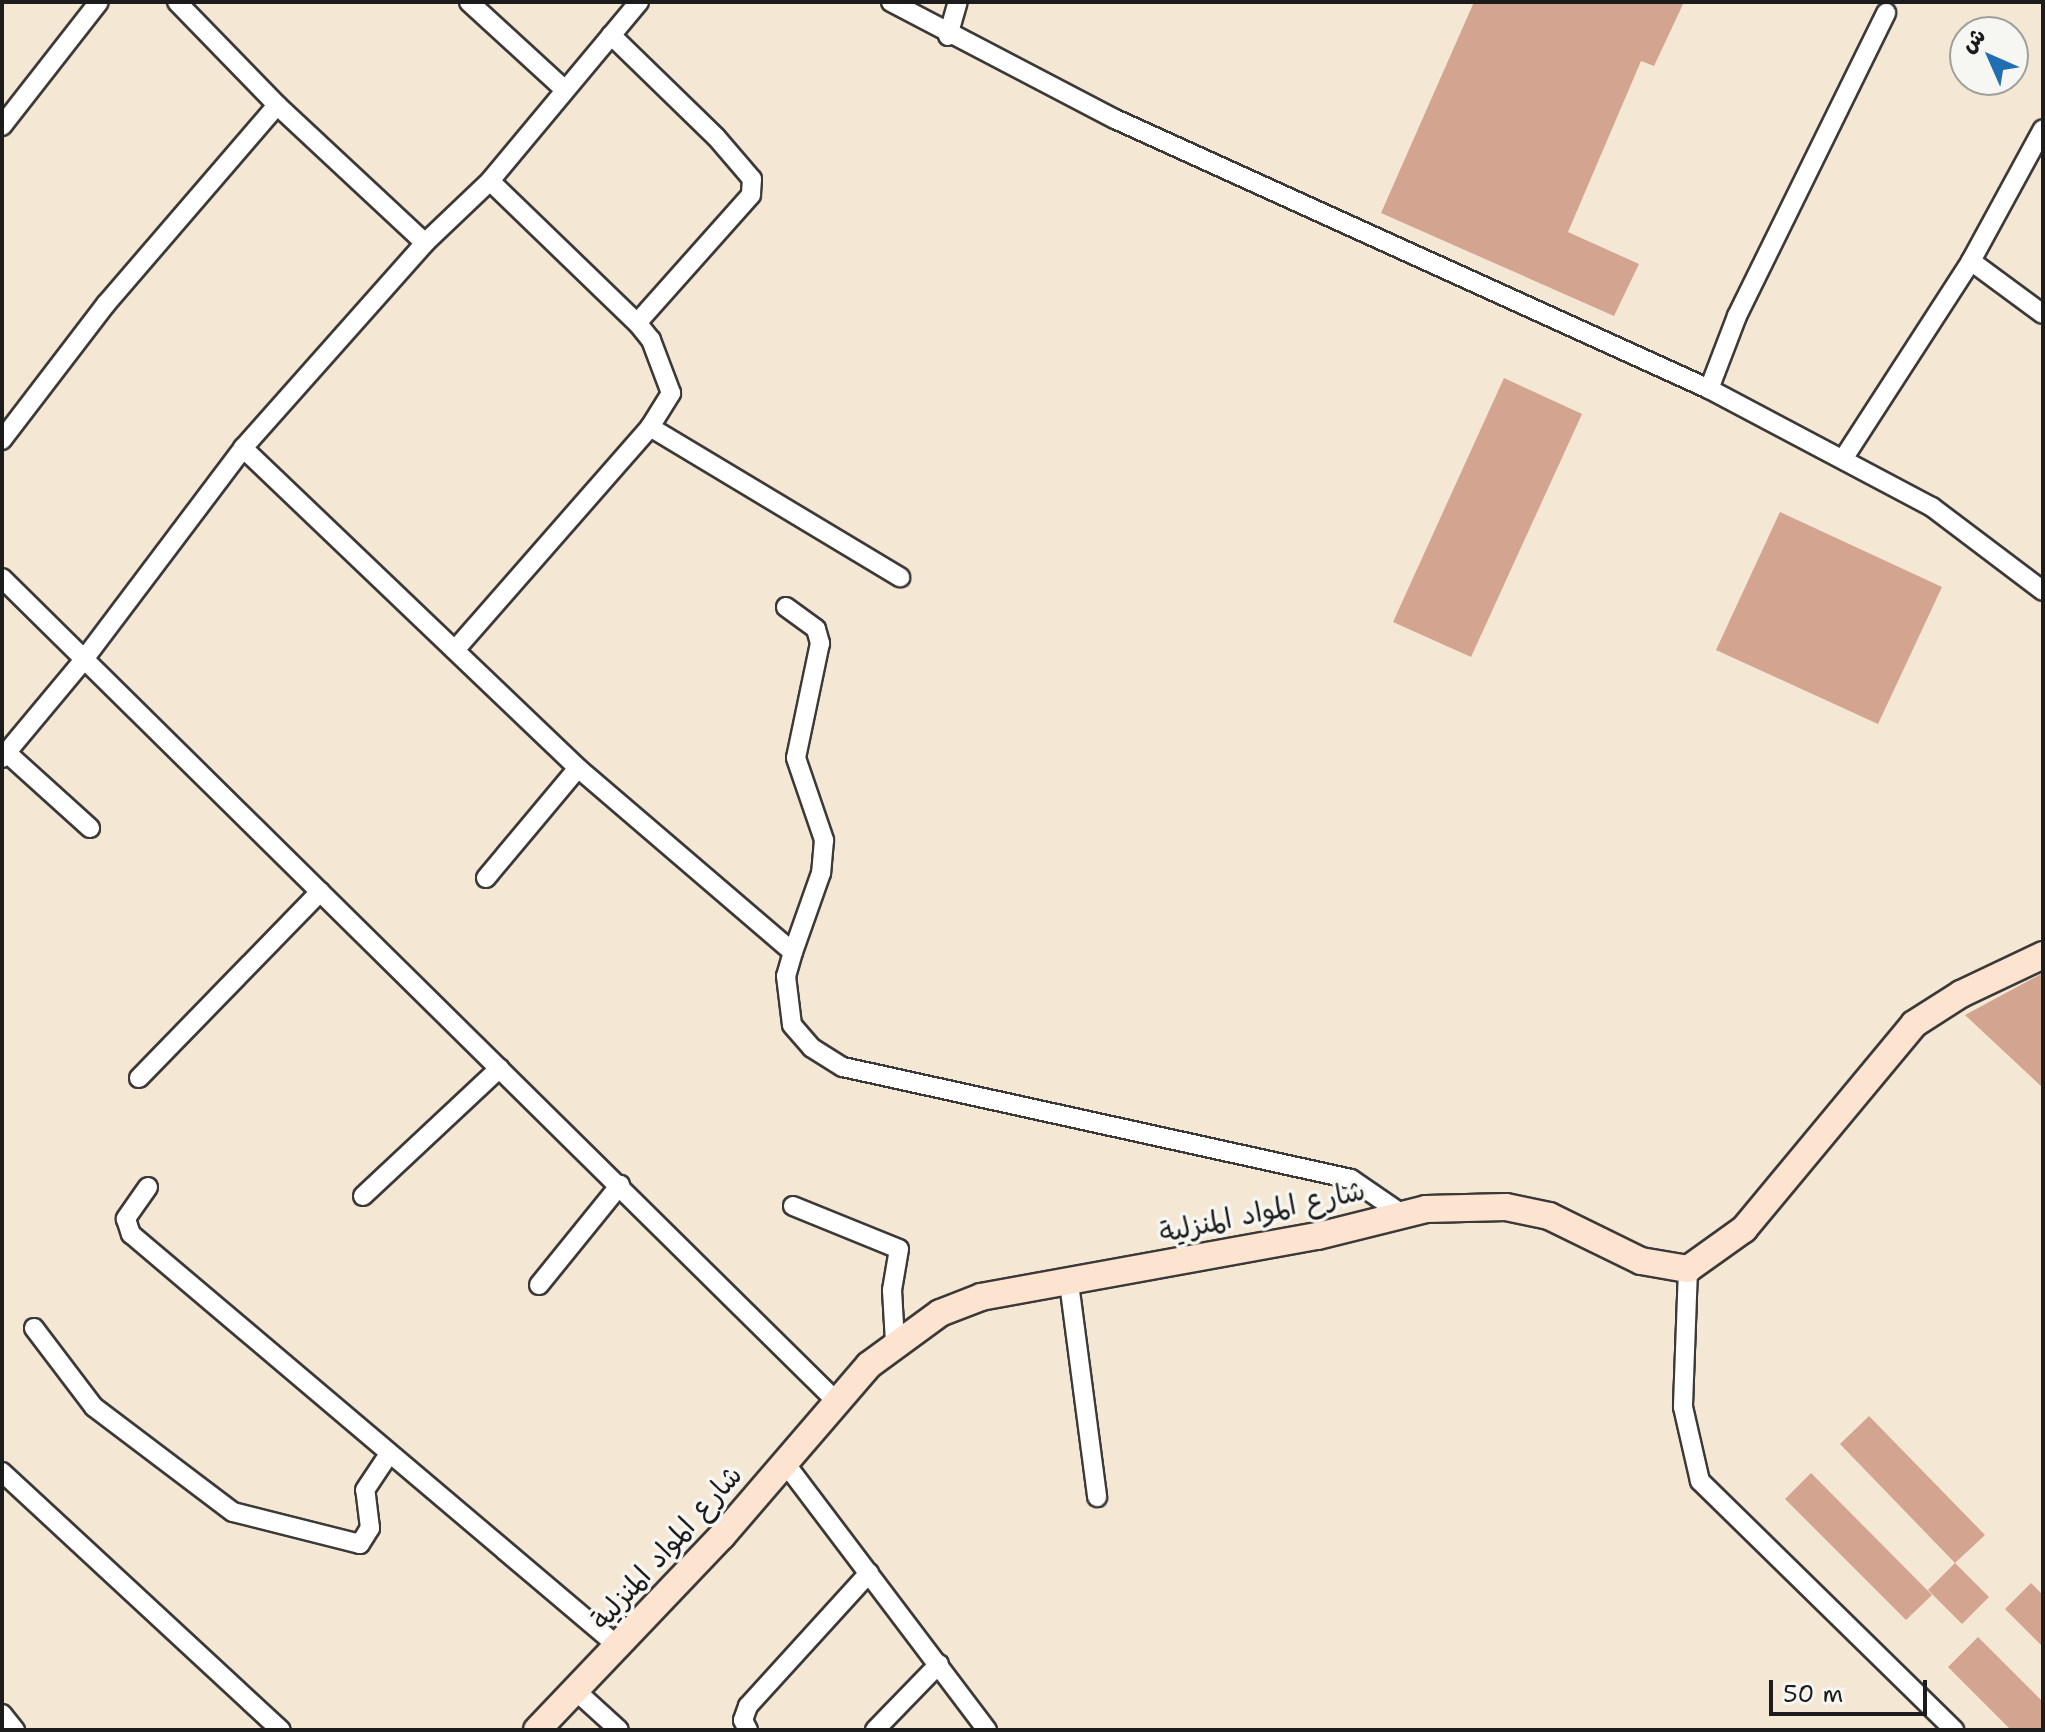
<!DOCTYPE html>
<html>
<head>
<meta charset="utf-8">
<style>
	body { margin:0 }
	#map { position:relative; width:2045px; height:1732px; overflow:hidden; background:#f4e7d4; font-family:"Shantell Sans","Playpen Sans Arabic",sans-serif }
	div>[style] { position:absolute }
	.building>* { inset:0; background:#d3a590 }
	.roads { filter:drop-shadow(2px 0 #3c3a38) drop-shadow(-2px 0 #3c3a38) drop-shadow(0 2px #3c3a38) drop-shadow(0 -2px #3c3a38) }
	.street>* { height:18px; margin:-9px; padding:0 9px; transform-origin:9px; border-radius:9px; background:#fff }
	.secondary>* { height:26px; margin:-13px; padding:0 13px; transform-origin:13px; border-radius:13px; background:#fde4d1 }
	span { translate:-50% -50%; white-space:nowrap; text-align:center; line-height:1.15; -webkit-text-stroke:7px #f6f6f2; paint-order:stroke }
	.street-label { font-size:28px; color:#1c1c1c }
	.frame { position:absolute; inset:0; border:4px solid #1c1c1c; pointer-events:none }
	.north { position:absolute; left:1949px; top:16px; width:80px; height:80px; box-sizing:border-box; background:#f6f6f2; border:2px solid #9f9f9c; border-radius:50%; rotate:315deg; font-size:22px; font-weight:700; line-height:32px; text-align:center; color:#1c1c1c }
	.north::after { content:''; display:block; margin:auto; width:28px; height:36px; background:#1f6fb2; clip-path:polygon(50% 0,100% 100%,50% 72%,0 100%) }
	.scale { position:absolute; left:1769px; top:1680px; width:158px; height:36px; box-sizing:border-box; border:4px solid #1c1c1c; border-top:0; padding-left:10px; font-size:24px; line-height:28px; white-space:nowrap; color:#1c1c1c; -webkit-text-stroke:6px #f6f6f2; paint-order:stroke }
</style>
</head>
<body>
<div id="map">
	<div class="building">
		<div style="clip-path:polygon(1474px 2px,1684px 2px,1654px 66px,1641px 61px,1568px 232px,1639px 264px,1614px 316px,1381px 213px)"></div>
		<div style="clip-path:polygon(1504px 378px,1582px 414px,1471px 657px,1393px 622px)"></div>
		<div style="clip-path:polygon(1780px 512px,1942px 587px,1878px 724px,1716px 650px)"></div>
		<div style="clip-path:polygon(2043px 973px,2043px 1088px,1965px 1015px)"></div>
		<div style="clip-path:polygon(1869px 1416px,1985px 1535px,1955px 1563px,1840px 1444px)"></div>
		<div style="clip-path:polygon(1811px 1473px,1932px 1595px,1906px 1620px,1785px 1499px)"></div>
		<div style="clip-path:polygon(1955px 1563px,1989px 1597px,1962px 1624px,1928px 1590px)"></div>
		<div style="clip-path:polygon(2031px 1583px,2043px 1595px,2043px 1647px,2005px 1609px)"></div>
		<div style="clip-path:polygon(1978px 1637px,2043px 1702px,2043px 1730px,2011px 1730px,1948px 1667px)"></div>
	</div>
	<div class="roads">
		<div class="street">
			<div style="left:177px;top:2px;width:144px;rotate:45.8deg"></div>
			<div style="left:277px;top:105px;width:202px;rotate:43deg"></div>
			<div style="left:469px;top:2px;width:129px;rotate:42.5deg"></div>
			<div style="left:639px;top:2px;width:233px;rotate:129.8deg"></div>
			<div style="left:490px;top:181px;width:90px;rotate:136.4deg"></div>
			<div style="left:425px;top:243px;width:274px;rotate:131.6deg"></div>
			<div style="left:243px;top:448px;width:463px;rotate:43.7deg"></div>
			<div style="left:578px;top:768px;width:283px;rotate:40.6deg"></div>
			<div style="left:793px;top:952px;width:25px;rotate:106deg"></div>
			<div style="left:786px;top:976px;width:49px;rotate:83deg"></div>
			<div style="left:792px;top:1025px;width:30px;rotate:49deg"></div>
			<div style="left:812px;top:1048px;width:36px;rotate:32deg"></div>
			<div style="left:843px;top:1067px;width:520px;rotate:12.43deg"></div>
			<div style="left:1351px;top:1179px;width:58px;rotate:34.5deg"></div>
			<div style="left:891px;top:2px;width:253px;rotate:27.6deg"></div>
			<div style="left:1115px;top:119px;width:652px;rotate:24.44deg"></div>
			<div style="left:1709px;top:389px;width:252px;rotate:27.9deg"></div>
			<div style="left:1932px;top:507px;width:139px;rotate:37.1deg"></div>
			<div style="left:611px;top:35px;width:146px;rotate:44.2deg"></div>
			<div style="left:716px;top:137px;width:55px;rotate:49.4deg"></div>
			<div style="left:752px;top:179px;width:16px;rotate:94deg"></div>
			<div style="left:751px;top:195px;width:171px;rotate:131.7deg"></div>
			<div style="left:948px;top:36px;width:35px;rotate:-74deg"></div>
			<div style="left:2px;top:126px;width:157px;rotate:-52deg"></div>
			<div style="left:1971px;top:261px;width:89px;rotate:36.4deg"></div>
			<div style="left:1709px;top:389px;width:78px;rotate:-69deg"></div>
			<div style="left:1737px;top:316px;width:338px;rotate:-63.8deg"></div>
			<div style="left:650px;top:427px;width:292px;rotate:31deg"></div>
			<div style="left:2px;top:440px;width:171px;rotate:-52.6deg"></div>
			<div style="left:106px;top:304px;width:262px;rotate:-49.3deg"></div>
			<div style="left:1843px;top:459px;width:236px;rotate:-57.1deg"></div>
			<div style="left:1971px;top:261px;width:150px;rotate:-61.4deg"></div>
			<div style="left:2px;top:578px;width:1173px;rotate:44.62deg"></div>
			<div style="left:786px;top:607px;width:37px;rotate:36deg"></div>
			<div style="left:816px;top:629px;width:15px;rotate:74deg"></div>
			<div style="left:820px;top:643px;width:117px;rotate:101.8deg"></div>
			<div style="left:796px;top:758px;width:87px;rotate:71.1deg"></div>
			<div style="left:824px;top:840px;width:33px;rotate:95deg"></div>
			<div style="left:821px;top:873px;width:84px;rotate:109.5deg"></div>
			<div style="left:455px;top:650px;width:296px;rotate:-48.8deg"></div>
			<div style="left:650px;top:427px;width:40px;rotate:-58deg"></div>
			<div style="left:671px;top:393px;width:57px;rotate:-110.7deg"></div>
			<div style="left:651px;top:340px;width:22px;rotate:-129deg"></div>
			<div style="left:637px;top:323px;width:204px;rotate:-136deg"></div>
			<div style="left:7px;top:753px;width:112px;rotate:42.1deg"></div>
			<div style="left:2px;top:758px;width:125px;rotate:-50.2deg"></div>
			<div style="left:82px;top:662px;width:268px;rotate:-53deg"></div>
			<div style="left:486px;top:878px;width:143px;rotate:-50.1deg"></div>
			<div style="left:139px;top:1078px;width:260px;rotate:-45.8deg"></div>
			<div style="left:148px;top:1187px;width:39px;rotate:125deg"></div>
			<div style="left:126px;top:1219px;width:16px;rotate:72deg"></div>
			<div style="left:131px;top:1234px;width:641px;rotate:40.25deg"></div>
			<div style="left:363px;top:1196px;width:187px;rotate:-43.1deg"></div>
			<div style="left:793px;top:1206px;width:114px;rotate:22.1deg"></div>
			<div style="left:899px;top:1249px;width:42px;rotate:99.7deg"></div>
			<div style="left:892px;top:1290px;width:52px;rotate:86.7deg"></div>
			<div style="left:1688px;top:1269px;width:138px;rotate:92.1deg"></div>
			<div style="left:1683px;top:1407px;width:76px;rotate:77.1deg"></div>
			<div style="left:1700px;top:1481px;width:356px;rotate:44.4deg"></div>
			<div style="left:1069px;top:1283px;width:216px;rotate:82.5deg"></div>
			<div style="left:539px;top:1285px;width:129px;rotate:-51deg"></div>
			<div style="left:34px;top:1328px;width:99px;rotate:52.8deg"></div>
			<div style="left:94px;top:1407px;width:174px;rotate:37.1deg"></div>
			<div style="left:233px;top:1512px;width:131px;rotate:14.1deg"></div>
			<div style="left:360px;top:1544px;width:19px;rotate:-58deg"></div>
			<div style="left:370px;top:1528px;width:38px;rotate:-97deg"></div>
			<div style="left:365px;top:1490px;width:43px;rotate:-56.3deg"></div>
			<div style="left:785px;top:1463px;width:335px;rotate:52.9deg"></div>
			<div style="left:2px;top:1472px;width:380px;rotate:42.8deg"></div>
			<div style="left:575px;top:1690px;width:59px;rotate:42.3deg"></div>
			<div style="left:2px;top:1714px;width:21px;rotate:51deg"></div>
			<div style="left:748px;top:1730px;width:11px;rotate:-117deg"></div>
			<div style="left:743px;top:1720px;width:15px;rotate:-70deg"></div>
			<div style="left:748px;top:1706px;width:180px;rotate:-47.7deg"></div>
			<div style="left:875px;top:1730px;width:92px;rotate:-45.9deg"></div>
		</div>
		<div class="secondary">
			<div style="left:537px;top:1730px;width:268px;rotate:-46.4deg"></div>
			<div style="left:722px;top:1536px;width:225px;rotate:-49.3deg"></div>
			<div style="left:869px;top:1365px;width:88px;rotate:-36.2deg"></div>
			<div style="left:940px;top:1313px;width:44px;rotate:-21.3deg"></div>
			<div style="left:981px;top:1297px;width:342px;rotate:-10.3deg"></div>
			<div style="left:1318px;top:1236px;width:111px;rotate:-14deg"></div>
			<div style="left:1426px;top:1209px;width:80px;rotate:-1.4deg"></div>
			<div style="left:1506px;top:1207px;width:44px;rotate:11.8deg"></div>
			<div style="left:1549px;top:1216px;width:102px;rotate:26.1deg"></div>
			<div style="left:1641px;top:1261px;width:48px;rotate:9.7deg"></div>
			<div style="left:1688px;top:1269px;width:69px;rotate:-35.5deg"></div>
			<div style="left:1744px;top:1229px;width:266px;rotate:-50.3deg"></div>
			<div style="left:1914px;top:1024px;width:56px;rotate:-32.6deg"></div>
			<div style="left:1961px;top:994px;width:91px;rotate:-25.4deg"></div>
		</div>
	</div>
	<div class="street-label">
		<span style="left:1262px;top:1211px;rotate:-12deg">شارع المواد المنزلية</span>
		<span style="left:666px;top:1547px;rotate:-48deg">شارع المواد المنزلية</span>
	</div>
	<div class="frame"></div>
	<div class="north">ش</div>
	<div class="scale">50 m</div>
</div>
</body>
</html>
